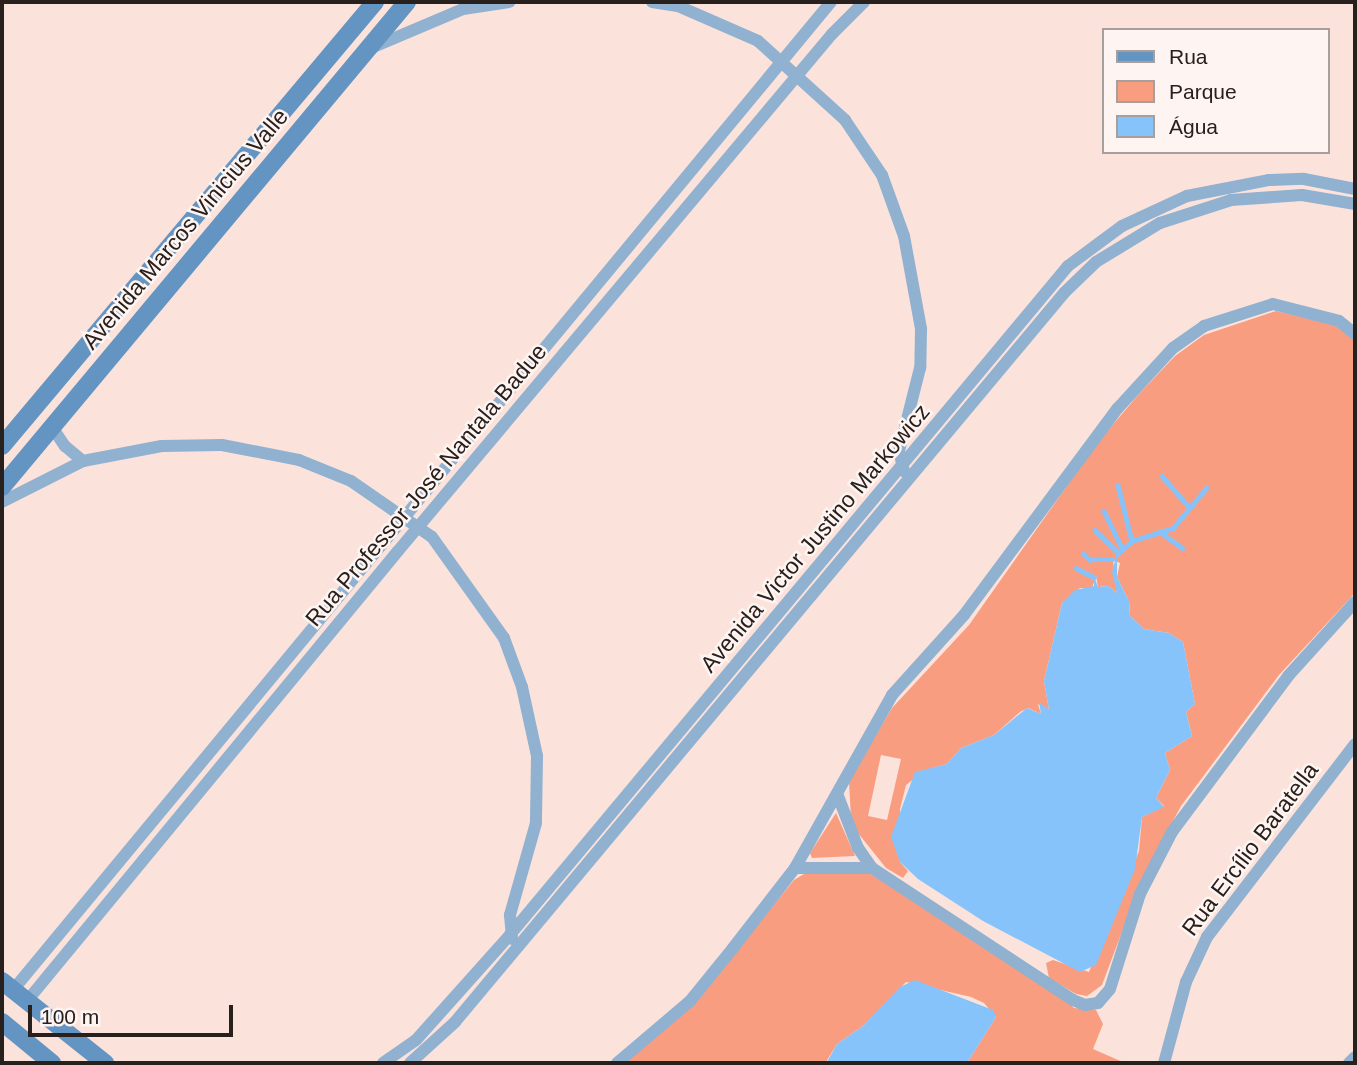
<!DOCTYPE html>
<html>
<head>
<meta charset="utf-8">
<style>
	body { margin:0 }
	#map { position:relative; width:1357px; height:1065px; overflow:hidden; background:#fbe3dc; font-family:Arial,sans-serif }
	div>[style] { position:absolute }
	.green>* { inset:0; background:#f99d81 }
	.water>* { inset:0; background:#87c3fb }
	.stream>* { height:4.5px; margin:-2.25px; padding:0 2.25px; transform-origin:2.25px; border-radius:2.25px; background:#87c3fb }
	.street>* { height:12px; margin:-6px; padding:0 6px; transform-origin:6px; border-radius:6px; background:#91b1d0 }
	.secondary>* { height:18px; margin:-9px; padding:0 9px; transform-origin:9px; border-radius:9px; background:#6495c2 }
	span { translate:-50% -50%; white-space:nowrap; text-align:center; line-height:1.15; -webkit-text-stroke:5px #fef4f1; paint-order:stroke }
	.street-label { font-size:23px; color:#28201d }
	.frame { position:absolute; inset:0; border:4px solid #28201d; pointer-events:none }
	.legend { position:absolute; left:1102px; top:28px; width:228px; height:126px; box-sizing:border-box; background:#fef4f1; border:2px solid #a89f9c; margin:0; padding:9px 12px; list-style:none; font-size:21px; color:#28201d }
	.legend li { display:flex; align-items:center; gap:14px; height:35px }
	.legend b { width:35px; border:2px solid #a89f9c }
	.scale { position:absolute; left:28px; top:1005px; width:205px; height:32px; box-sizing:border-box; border:4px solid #28201d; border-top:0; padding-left:9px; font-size:21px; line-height:24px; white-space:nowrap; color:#28201d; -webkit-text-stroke:5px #fef4f1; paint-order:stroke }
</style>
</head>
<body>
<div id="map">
	<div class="green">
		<div style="clip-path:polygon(evenodd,1276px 311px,1338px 326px,1355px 340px,1355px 593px,1279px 675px,1181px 806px,1141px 881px,1102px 985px,1087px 996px,1076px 994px,1049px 978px,1046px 963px,1053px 960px,1089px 972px,1139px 851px,1142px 817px,1164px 806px,1156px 798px,1170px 770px,1165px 753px,1192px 736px,1186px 712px,1195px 704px,1183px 642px,1169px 633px,1144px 629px,1130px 616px,1129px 601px,1117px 577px,1120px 563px,1113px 560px,1117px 593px,1108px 586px,1098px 587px,1096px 576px,1092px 588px,1080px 588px,1062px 603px,1044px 681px,1049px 710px,1038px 704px,1041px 714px,1028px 708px,1020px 712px,994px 735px,961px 748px,947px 764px,925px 770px,906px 785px,900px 809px,900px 862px,908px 871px,903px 878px,886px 868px,858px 833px,851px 818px,849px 781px,892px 708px,969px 625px,1098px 442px,1139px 394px,1175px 356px,1204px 335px,1276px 311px,881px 755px,901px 759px,887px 820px,868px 816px,881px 755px)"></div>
		<div style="clip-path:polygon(836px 813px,855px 856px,812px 858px,810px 853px)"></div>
		<div style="clip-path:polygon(863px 869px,1054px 989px,1074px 1008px,1096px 1010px,1103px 1024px,1093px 1049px,1125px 1063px,967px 1063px,996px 1017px,984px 1003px,971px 997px,906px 982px,863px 1026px,837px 1044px,826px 1062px,624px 1063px,692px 1005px,794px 880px,809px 871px)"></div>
	</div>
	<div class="water">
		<div style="clip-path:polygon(1117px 554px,1117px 577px,1129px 601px,1130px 616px,1144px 629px,1169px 633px,1183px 642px,1195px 704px,1186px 712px,1192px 736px,1165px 753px,1170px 770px,1156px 798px,1164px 807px,1142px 817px,1135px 869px,1096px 965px,1080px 972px,983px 921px,918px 879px,900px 862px,891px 837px,915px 772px,947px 764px,961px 748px,994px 735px,1027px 708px,1041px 714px,1039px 702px,1049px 710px,1044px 681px,1062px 603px,1075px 590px,1094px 586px,1094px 576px,1098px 587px,1108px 586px,1117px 593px,1112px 572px)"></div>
		<div style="clip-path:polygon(915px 980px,993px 1010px,996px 1017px,967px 1063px,817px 1063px,827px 1062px,837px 1044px,863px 1026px,900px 987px)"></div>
	</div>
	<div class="stream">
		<div style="left:1162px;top:476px;width:41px;rotate:48.9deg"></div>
		<div style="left:1118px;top:485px;width:58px;rotate:76deg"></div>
		<div style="left:1104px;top:511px;width:39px;rotate:64deg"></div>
		<div style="left:1095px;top:530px;width:32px;rotate:44deg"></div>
		<div style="left:1159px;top:531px;width:29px;rotate:36deg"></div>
		<div style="left:1083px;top:553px;width:10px;rotate:45deg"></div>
		<div style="left:1090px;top:560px;width:23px"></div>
		<div style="left:1117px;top:554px;width:20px;rotate:-41deg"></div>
		<div style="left:1132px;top:541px;width:43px;rotate:-17.6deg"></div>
		<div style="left:1173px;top:528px;width:53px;rotate:-50.3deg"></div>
		<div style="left:1076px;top:568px;width:20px;rotate:27deg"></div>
	</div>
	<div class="street">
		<div style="left:652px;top:2px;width:26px;rotate:9deg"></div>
		<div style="left:678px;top:6px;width:87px;rotate:23.6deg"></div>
		<div style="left:758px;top:41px;width:118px;rotate:42.2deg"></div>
		<div style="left:845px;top:120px;width:66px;rotate:56.1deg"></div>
		<div style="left:882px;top:175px;width:65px;rotate:70.2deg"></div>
		<div style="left:904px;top:236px;width:95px;rotate:79.6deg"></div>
		<div style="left:921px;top:329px;width:39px;rotate:91deg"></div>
		<div style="left:920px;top:368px;width:86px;rotate:104.2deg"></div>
		<div style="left:899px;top:451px;width:21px;rotate:76deg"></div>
		<div style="left:371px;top:48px;width:100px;rotate:-23deg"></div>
		<div style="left:463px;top:9px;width:47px;rotate:-8.7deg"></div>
		<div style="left:52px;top:427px;width:23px;rotate:56deg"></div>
		<div style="left:65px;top:446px;width:23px;rotate:40deg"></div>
		<div style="left:2px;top:502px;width:91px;rotate:-26.8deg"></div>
		<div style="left:83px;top:461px;width:80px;rotate:-10.8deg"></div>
		<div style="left:162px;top:446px;width:60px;rotate:-1deg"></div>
		<div style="left:222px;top:445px;width:78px;rotate:11deg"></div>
		<div style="left:299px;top:460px;width:56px;rotate:22deg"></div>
		<div style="left:351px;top:481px;width:98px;rotate:34.7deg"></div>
		<div style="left:432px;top:537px;width:124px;rotate:54.5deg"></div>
		<div style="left:504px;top:638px;width:52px;rotate:69.8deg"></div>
		<div style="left:522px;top:687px;width:71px;rotate:77.7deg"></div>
		<div style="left:537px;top:756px;width:67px;rotate:90.9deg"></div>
		<div style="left:536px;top:823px;width:96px;rotate:105.8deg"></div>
		<div style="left:510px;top:915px;width:24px;rotate:85deg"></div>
		<div style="left:838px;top:796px;width:56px;rotate:69deg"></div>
		<div style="left:858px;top:848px;width:24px;rotate:55deg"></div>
		<div style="left:872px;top:868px;width:240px;rotate:33.3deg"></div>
		<div style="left:1073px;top:1000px;width:13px;rotate:23deg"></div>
		<div style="left:1085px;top:1005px;width:13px;rotate:-9deg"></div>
		<div style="left:1098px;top:1003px;width:18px;rotate:-49deg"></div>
		<div style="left:1110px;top:989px;width:100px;rotate:-72.5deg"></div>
		<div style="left:1140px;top:894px;width:70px;rotate:-62.7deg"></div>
		<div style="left:1172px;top:832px;width:196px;rotate:-53.3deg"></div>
		<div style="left:1289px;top:675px;width:98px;rotate:-47.9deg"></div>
		<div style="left:795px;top:868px;width:77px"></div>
		<div style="left:13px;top:990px;width:1283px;rotate:-50.38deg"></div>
		<div style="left:27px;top:1001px;width:583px;rotate:-50.5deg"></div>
		<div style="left:398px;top:551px;width:675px;rotate:-49.99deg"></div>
		<div style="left:832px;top:34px;width:45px;rotate:-45deg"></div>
		<div style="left:383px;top:1063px;width:40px;rotate:-34.9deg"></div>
		<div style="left:416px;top:1040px;width:140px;rotate:-48.2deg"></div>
		<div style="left:509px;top:936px;width:873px;rotate:-50.16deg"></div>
		<div style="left:1068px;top:266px;width:67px;rotate:-36.5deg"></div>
		<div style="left:1122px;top:226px;width:72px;rotate:-24.8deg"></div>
		<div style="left:1187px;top:196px;width:84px;rotate:-11deg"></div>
		<div style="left:1269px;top:180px;width:35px;rotate:-2deg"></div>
		<div style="left:1304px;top:179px;width:52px;rotate:11.1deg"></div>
		<div style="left:410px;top:1063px;width:61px;rotate:-42.3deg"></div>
		<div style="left:455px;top:1022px;width:951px;rotate:-50.12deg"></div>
		<div style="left:1065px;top:292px;width:43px;rotate:-44.1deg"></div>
		<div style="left:1096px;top:262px;width:75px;rotate:-31.4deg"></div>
		<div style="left:1160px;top:223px;width:75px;rotate:-17.9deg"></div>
		<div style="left:1231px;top:200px;width:71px;rotate:-4deg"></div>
		<div style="left:1302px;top:195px;width:54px;rotate:9.6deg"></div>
		<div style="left:617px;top:1063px;width:96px;rotate:-40.3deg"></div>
		<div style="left:690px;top:1001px;width:68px;rotate:-50.9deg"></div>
		<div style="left:733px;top:948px;width:101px;rotate:-52.2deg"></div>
		<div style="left:795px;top:868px;width:198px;rotate:-60.7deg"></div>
		<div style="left:892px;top:695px;width:108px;rotate:-48deg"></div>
		<div style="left:964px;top:615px;width:258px;rotate:-53.4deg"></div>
		<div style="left:1118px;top:408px;width:81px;rotate:-47.5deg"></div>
		<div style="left:1173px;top:348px;width:38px;rotate:-35deg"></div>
		<div style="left:1204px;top:326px;width:72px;rotate:-17.7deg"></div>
		<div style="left:1273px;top:304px;width:68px;rotate:14.4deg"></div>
		<div style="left:1339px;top:321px;width:21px;rotate:39deg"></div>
		<div style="left:1164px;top:1063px;width:84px;rotate:-74.8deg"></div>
		<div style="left:1186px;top:982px;width:50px;rotate:-65deg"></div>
		<div style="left:1207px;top:937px;width:243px;rotate:-52.5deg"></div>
		<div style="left:1349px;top:1063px;width:8px;rotate:-45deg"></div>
	</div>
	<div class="secondary">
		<div style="left:2px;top:446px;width:580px;rotate:-49.97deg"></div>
		<div style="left:2px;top:487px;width:632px;rotate:-50.14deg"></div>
		<div style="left:2px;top:981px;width:132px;rotate:38.5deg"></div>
		<div style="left:2px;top:1022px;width:65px;rotate:39.4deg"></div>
	</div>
	<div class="street-label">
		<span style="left:185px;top:229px;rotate:-50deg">Avenida Marcos Vinicius Valle</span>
		<span style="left:426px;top:485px;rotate:-50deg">Rua Professor José Nantala Badue</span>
		<span style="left:815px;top:538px;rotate:-50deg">Avenida Victor Justino Markowicz</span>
		<span style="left:1250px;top:849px;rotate:-53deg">Rua Ercílio Baratella</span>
	</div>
	<div class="frame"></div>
	<ul class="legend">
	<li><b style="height:9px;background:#6495c2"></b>Rua</li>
	<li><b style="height:19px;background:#f99d81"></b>Parque</li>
	<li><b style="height:19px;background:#87c3fb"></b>Água</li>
	</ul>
	<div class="scale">100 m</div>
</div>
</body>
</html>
